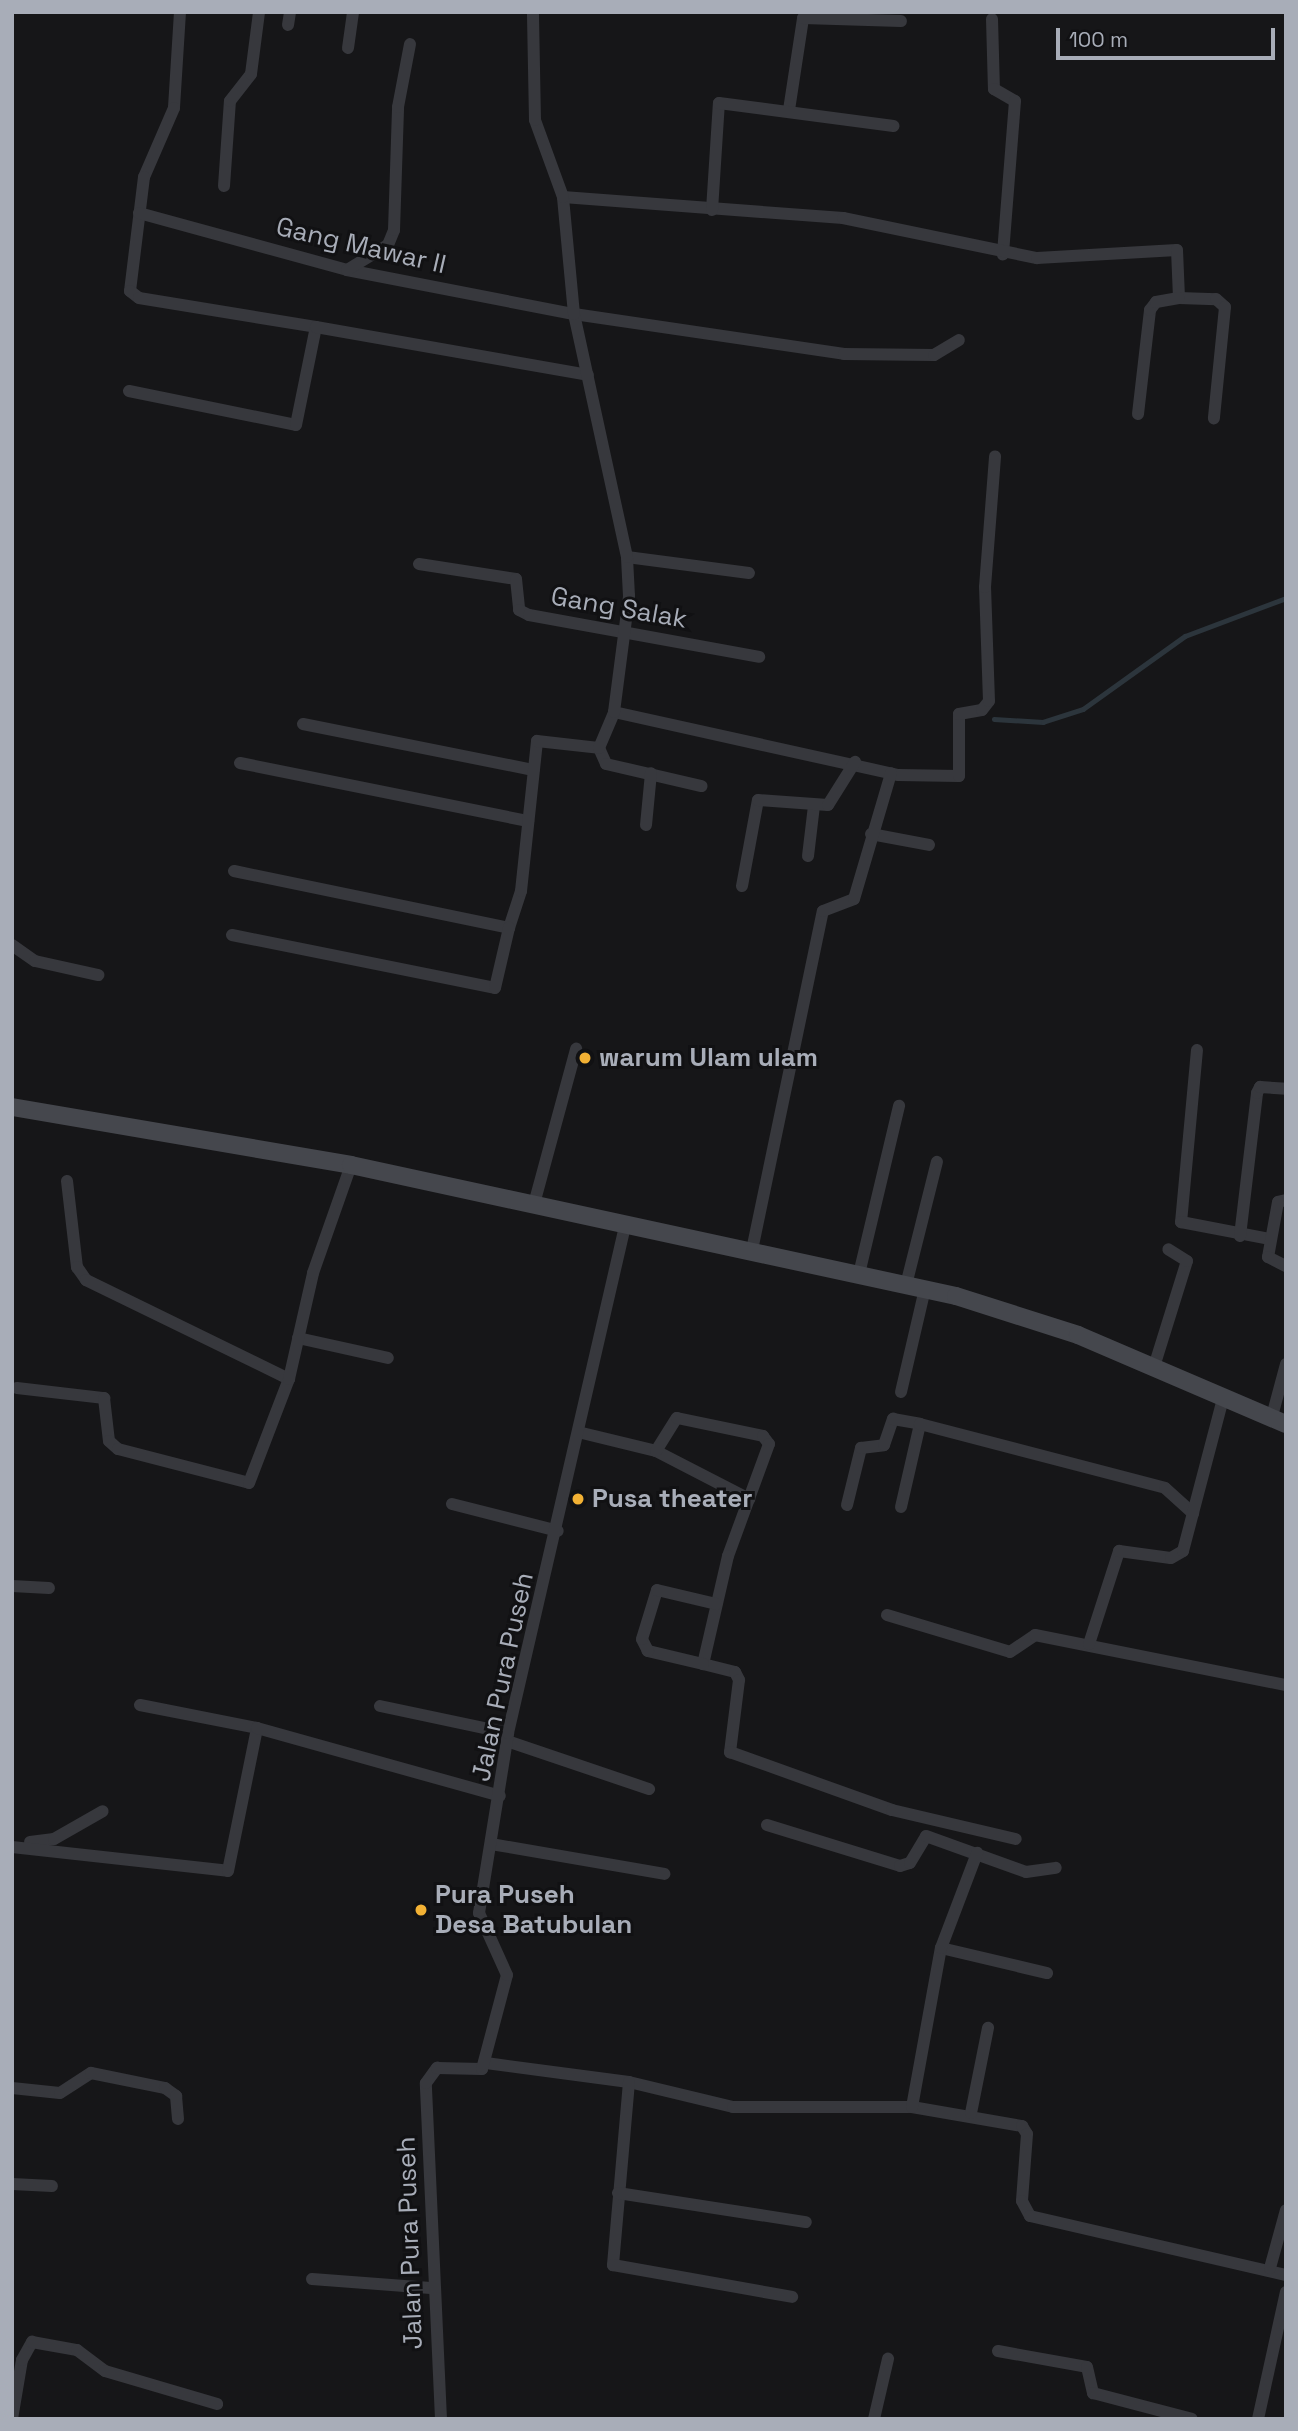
<!DOCTYPE html>
<html>
<head>
<meta charset="utf-8">
<style>
	body { margin:0 }
	#map { position:relative; width:1298px; height:2431px; overflow:hidden; background:#161618; font-family:"Space Grotesk",sans-serif }
	div>[style] { position:absolute }
	.stream>* { height:4.5px; margin:-2.25px; padding:0 2.25px; transform-origin:2.25px; border-radius:2.25px; background:#2c353c }
	.street>* { height:12px; margin:-6px; padding:0 6px; transform-origin:6px; border-radius:6px; background:#37383d }
	.secondary>* { height:18px; margin:-9px; padding:0 9px; transform-origin:9px; border-radius:9px; background:#45474d }
	.dots>* { width:19px; height:19px; translate:-50% -50%; box-sizing:border-box; border:4px solid #111113; border-radius:50% }
	span { translate:-50% -50%; white-space:nowrap; text-align:center; line-height:1.15; -webkit-text-stroke:6px #111113; paint-order:stroke }
	.street-label { font-size:26px; color:#a8adb8 }
	.poi-label { font-size:26px; color:#a8adb8; font-weight:700 }
	.left { translate:0 -50%; text-align:left }
	.frame { position:absolute; inset:0; border:14px solid #a8adb8; pointer-events:none }
	.scale { position:absolute; left:1056px; top:28px; width:219px; height:32px; box-sizing:border-box; border:4px solid #a8adb8; border-top:0; padding-left:9px; font-size:21px; line-height:24px; white-space:nowrap; color:#a8adb8; -webkit-text-stroke:5px #111113; paint-order:stroke }
</style>
</head>
<body>
<div id="map">
	<div class="stream">
		<div style="left:994px;top:719px;width:49px;rotate:3.5deg"></div>
		<div style="left:1043px;top:722px;width:42px;rotate:-18deg"></div>
		<div style="left:1083px;top:709px;width:125px;rotate:-35.6deg"></div>
		<div style="left:1185px;top:636px;width:108px;rotate:-20.6deg"></div>
	</div>
	<div class="street">
		<div style="left:180px;top:12px;width:96px;rotate:93.6deg"></div>
		<div style="left:174px;top:108px;width:75px;rotate:113.5deg"></div>
		<div style="left:144px;top:177px;width:115px;rotate:97deg"></div>
		<div style="left:130px;top:291px;width:11px;rotate:38deg"></div>
		<div style="left:139px;top:298px;width:179px;rotate:9.3deg"></div>
		<div style="left:992px;top:19px;width:70px;rotate:88.4deg"></div>
		<div style="left:994px;top:89px;width:24px;rotate:30deg"></div>
		<div style="left:1015px;top:101px;width:154px;rotate:94.5deg"></div>
		<div style="left:288px;top:25px;width:13px;rotate:-81deg"></div>
		<div style="left:348px;top:48px;width:36px;rotate:-82deg"></div>
		<div style="left:789px;top:110px;width:93px;rotate:-81.3deg"></div>
		<div style="left:803px;top:18px;width:98px;rotate:1.8deg"></div>
		<div style="left:224px;top:186px;width:85px;rotate:-86deg"></div>
		<div style="left:230px;top:101px;width:34px;rotate:-52deg"></div>
		<div style="left:251px;top:74px;width:63px;rotate:-82.6deg"></div>
		<div style="left:563px;top:197px;width:281px;rotate:4.3deg"></div>
		<div style="left:843px;top:218px;width:198px;rotate:11.7deg"></div>
		<div style="left:1037px;top:258px;width:140px;rotate:-3.3deg"></div>
		<div style="left:1177px;top:250px;width:48px;rotate:87.6deg"></div>
		<div style="left:1179px;top:298px;width:37px;rotate:2deg"></div>
		<div style="left:1216px;top:299px;width:12px;rotate:42deg"></div>
		<div style="left:1225px;top:307px;width:112px;rotate:95.7deg"></div>
		<div style="left:712px;top:210px;width:107px;rotate:-86.3deg"></div>
		<div style="left:719px;top:103px;width:176px;rotate:7.5deg"></div>
		<div style="left:139px;top:213px;width:216px;rotate:15.3deg"></div>
		<div style="left:347px;top:270px;width:231px;rotate:11deg"></div>
		<div style="left:574px;top:314px;width:273px;rotate:8.4deg"></div>
		<div style="left:844px;top:354px;width:90px;rotate:0.6deg"></div>
		<div style="left:934px;top:355px;width:29px;rotate:-31deg"></div>
		<div style="left:347px;top:270px;width:48px;rotate:-31.4deg"></div>
		<div style="left:388px;top:245px;width:16px;rotate:-68deg"></div>
		<div style="left:394px;top:230px;width:123px;rotate:-88.1deg"></div>
		<div style="left:398px;top:107px;width:64px;rotate:-79.2deg"></div>
		<div style="left:129px;top:391px;width:170px;rotate:11.5deg"></div>
		<div style="left:296px;top:425px;width:100px;rotate:-78.5deg"></div>
		<div style="left:316px;top:327px;width:276px;rotate:10deg"></div>
		<div style="left:1138px;top:414px;width:105px;rotate:-83.4deg"></div>
		<div style="left:1150px;top:310px;width:10px;rotate:-53deg"></div>
		<div style="left:1156px;top:302px;width:23px;rotate:-10deg"></div>
		<div style="left:627px;top:557px;width:123px;rotate:7.5deg"></div>
		<div style="left:419px;top:564px;width:98px;rotate:8.8deg"></div>
		<div style="left:516px;top:579px;width:31px;rotate:84deg"></div>
		<div style="left:519px;top:610px;width:11px;rotate:27deg"></div>
		<div style="left:529px;top:615px;width:234px;rotate:10.3deg"></div>
		<div style="left:614px;top:712px;width:291px;rotate:12.5deg"></div>
		<div style="left:898px;top:775px;width:61px;rotate:0.9deg"></div>
		<div style="left:959px;top:776px;width:62px;rotate:-90deg"></div>
		<div style="left:959px;top:714px;width:23px;rotate:-10deg"></div>
		<div style="left:982px;top:710px;width:11px;rotate:-52deg"></div>
		<div style="left:989px;top:701px;width:114px;rotate:-92deg"></div>
		<div style="left:985px;top:587px;width:131px;rotate:-85.6deg"></div>
		<div style="left:303px;top:724px;width:235px;rotate:11.3deg"></div>
		<div style="left:599px;top:748px;width:17px;rotate:66deg"></div>
		<div style="left:606px;top:764px;width:98px;rotate:13deg"></div>
		<div style="left:240px;top:763px;width:294px;rotate:11.4deg"></div>
		<div style="left:646px;top:825px;width:52px;rotate:-84.5deg"></div>
		<div style="left:871px;top:834px;width:59px;rotate:10.7deg"></div>
		<div style="left:808px;top:856px;width:50px;rotate:-83.2deg"></div>
		<div style="left:234px;top:871px;width:281px;rotate:11.7deg"></div>
		<div style="left:509px;top:928px;width:39px;rotate:-72deg"></div>
		<div style="left:521px;top:891px;width:151px;rotate:-83.9deg"></div>
		<div style="left:537px;top:741px;width:62px;rotate:6.4deg"></div>
		<div style="left:599px;top:748px;width:39px;rotate:-67deg"></div>
		<div style="left:614px;top:712px;width:117px;rotate:-82.6deg"></div>
		<div style="left:629px;top:596px;width:39px;rotate:-93deg"></div>
		<div style="left:627px;top:557px;width:249px;rotate:-102.3deg"></div>
		<div style="left:574px;top:314px;width:118px;rotate:-95.4deg"></div>
		<div style="left:563px;top:197px;width:82px;rotate:-110deg"></div>
		<div style="left:535px;top:120px;width:108px;rotate:-91.1deg"></div>
		<div style="left:742px;top:886px;width:87px;rotate:-79.5deg"></div>
		<div style="left:758px;top:800px;width:70px;rotate:4.1deg"></div>
		<div style="left:828px;top:805px;width:51px;rotate:-57.9deg"></div>
		<div style="left:232px;top:935px;width:268px;rotate:11.4deg"></div>
		<div style="left:495px;top:988px;width:62px;rotate:-76.9deg"></div>
		<div style="left:12px;top:945px;width:28px;rotate:35deg"></div>
		<div style="left:35px;top:961px;width:65px;rotate:12.5deg"></div>
		<div style="left:1197px;top:1050px;width:173px;rotate:95.3deg"></div>
		<div style="left:1181px;top:1222px;width:91px;rotate:10.8deg"></div>
		<div style="left:67px;top:1181px;width:87px;rotate:83.4deg"></div>
		<div style="left:77px;top:1267px;width:16px;rotate:55deg"></div>
		<div style="left:86px;top:1280px;width:226px;rotate:26deg"></div>
		<div style="left:1286px;top:1200px;width:8px;rotate:166deg"></div>
		<div style="left:1278px;top:1202px;width:56px;rotate:100.3deg"></div>
		<div style="left:1268px;top:1257px;width:20px;rotate:27deg"></div>
		<div style="left:534px;top:1204px;width:161px;rotate:-74.8deg"></div>
		<div style="left:1240px;top:1236px;width:144px;rotate:-83.2deg"></div>
		<div style="left:1257px;top:1093px;width:7px;rotate:-63deg"></div>
		<div style="left:1260px;top:1087px;width:26px;rotate:4deg"></div>
		<div style="left:752px;top:1250px;width:346px;rotate:-78.2deg"></div>
		<div style="left:823px;top:911px;width:33px;rotate:-21deg"></div>
		<div style="left:854px;top:899px;width:131px;rotate:-73.6deg"></div>
		<div style="left:859px;top:1274px;width:173px;rotate:-76.6deg"></div>
		<div style="left:906px;top:1285px;width:127px;rotate:-75.9deg"></div>
		<div style="left:298px;top:1338px;width:92px;rotate:12.5deg"></div>
		<div style="left:1153px;top:1370px;width:114px;rotate:-72.7deg"></div>
		<div style="left:1187px;top:1261px;width:22px;rotate:-148deg"></div>
		<div style="left:17px;top:1388px;width:88px;rotate:6.6deg"></div>
		<div style="left:104px;top:1398px;width:43px;rotate:83.4deg"></div>
		<div style="left:109px;top:1441px;width:12px;rotate:42deg"></div>
		<div style="left:118px;top:1449px;width:135px;rotate:14.5deg"></div>
		<div style="left:249px;top:1483px;width:111px;rotate:-69deg"></div>
		<div style="left:289px;top:1379px;width:109px;rotate:-77.2deg"></div>
		<div style="left:313px;top:1273px;width:114px;rotate:-70.6deg"></div>
		<div style="left:901px;top:1392px;width:106px;rotate:-76.9deg"></div>
		<div style="left:1271px;top:1420px;width:58px;rotate:-75deg"></div>
		<div style="left:578px;top:1432px;width:80px;rotate:13.7deg"></div>
		<div style="left:656px;top:1451px;width:105px;rotate:27.3deg"></div>
		<div style="left:656px;top:1451px;width:39px;rotate:-58deg"></div>
		<div style="left:677px;top:1418px;width:88px;rotate:11.8deg"></div>
		<div style="left:763px;top:1436px;width:10px;rotate:53deg"></div>
		<div style="left:769px;top:1444px;width:119px;rotate:110.1deg"></div>
		<div style="left:728px;top:1556px;width:111px;rotate:103deg"></div>
		<div style="left:703px;top:1664px;width:33px;rotate:14deg"></div>
		<div style="left:735px;top:1672px;width:9px;rotate:63deg"></div>
		<div style="left:739px;top:1680px;width:73px;rotate:97.1deg"></div>
		<div style="left:730px;top:1752px;width:172px;rotate:19.7deg"></div>
		<div style="left:892px;top:1810px;width:127px;rotate:13.2deg"></div>
		<div style="left:452px;top:1504px;width:109px;rotate:14.3deg"></div>
		<div style="left:847px;top:1505px;width:59px;rotate:-76.2deg"></div>
		<div style="left:861px;top:1448px;width:23px;rotate:-7deg"></div>
		<div style="left:884px;top:1445px;width:28px;rotate:-71deg"></div>
		<div style="left:893px;top:1419px;width:27px;rotate:10deg"></div>
		<div style="left:901px;top:1507px;width:85px;rotate:-77.1deg"></div>
		<div style="left:920px;top:1424px;width:253px;rotate:14.6deg"></div>
		<div style="left:1165px;top:1488px;width:38px;rotate:42deg"></div>
		<div style="left:12px;top:1586px;width:37px;rotate:3deg"></div>
		<div style="left:887px;top:1615px;width:128px;rotate:16.7deg"></div>
		<div style="left:1010px;top:1652px;width:30px;rotate:-34deg"></div>
		<div style="left:1035px;top:1635px;width:256px;rotate:11.3deg"></div>
		<div style="left:1089px;top:1644px;width:98px;rotate:-72.1deg"></div>
		<div style="left:1119px;top:1551px;width:52px;rotate:7.7deg"></div>
		<div style="left:1171px;top:1558px;width:14px;rotate:-30deg"></div>
		<div style="left:1183px;top:1551px;width:158px;rotate:-75.3deg"></div>
		<div style="left:703px;top:1664px;width:57px;rotate:-166.7deg"></div>
		<div style="left:648px;top:1651px;width:13px;rotate:-117deg"></div>
		<div style="left:642px;top:1639px;width:51px;rotate:-73deg"></div>
		<div style="left:657px;top:1590px;width:61px;rotate:13.3deg"></div>
		<div style="left:140px;top:1705px;width:119px;rotate:11.1deg"></div>
		<div style="left:380px;top:1706px;width:131px;rotate:11.9deg"></div>
		<div style="left:507px;top:1741px;width:150px;rotate:18.7deg"></div>
		<div style="left:767px;top:1825px;width:139px;rotate:17.1deg"></div>
		<div style="left:900px;top:1866px;width:10px;rotate:-17deg"></div>
		<div style="left:910px;top:1863px;width:31px;rotate:-59deg"></div>
		<div style="left:926px;top:1836px;width:106px;rotate:19.8deg"></div>
		<div style="left:1026px;top:1872px;width:30px;rotate:-8deg"></div>
		<div style="left:30px;top:1842px;width:24px;rotate:-7deg"></div>
		<div style="left:54px;top:1839px;width:56px;rotate:-29.7deg"></div>
		<div style="left:491px;top:1844px;width:176px;rotate:9.8deg"></div>
		<div style="left:12px;top:1847px;width:217px;rotate:6.3deg"></div>
		<div style="left:228px;top:1871px;width:146px;rotate:-78.5deg"></div>
		<div style="left:257px;top:1728px;width:252px;rotate:15.6deg"></div>
		<div style="left:941px;top:1948px;width:109px;rotate:13.3deg"></div>
		<div style="left:486px;top:2063px;width:144px;rotate:7.6deg"></div>
		<div style="left:629px;top:2082px;width:107px;rotate:13.5deg"></div>
		<div style="left:733px;top:2107px;width:179px"></div>
		<div style="left:912px;top:2107px;width:112px;rotate:9.8deg"></div>
		<div style="left:1022px;top:2126px;width:9px;rotate:58deg"></div>
		<div style="left:1027px;top:2134px;width:67px;rotate:94.3deg"></div>
		<div style="left:1022px;top:2201px;width:17px;rotate:62deg"></div>
		<div style="left:1030px;top:2216px;width:263px;rotate:13deg"></div>
		<div style="left:629px;top:2082px;width:184px;rotate:95deg"></div>
		<div style="left:613px;top:2265px;width:182px;rotate:10.1deg"></div>
		<div style="left:12px;top:2088px;width:48px;rotate:5.9deg"></div>
		<div style="left:60px;top:2093px;width:37px;rotate:-33deg"></div>
		<div style="left:91px;top:2073px;width:76px;rotate:11.5deg"></div>
		<div style="left:165px;top:2088px;width:14px;rotate:36deg"></div>
		<div style="left:176px;top:2096px;width:23px;rotate:85deg"></div>
		<div style="left:912px;top:2107px;width:162px;rotate:-79.7deg"></div>
		<div style="left:941px;top:1948px;width:102px;rotate:-69.2deg"></div>
		<div style="left:971px;top:2113px;width:87px;rotate:-78.7deg"></div>
		<div style="left:12px;top:2184px;width:40px;rotate:2.9deg"></div>
		<div style="left:618px;top:2193px;width:190px;rotate:8.8deg"></div>
		<div style="left:1270px;top:2268px;width:60px;rotate:-74.6deg"></div>
		<div style="left:312px;top:2279px;width:119px;rotate:4.3deg"></div>
		<div style="left:998px;top:2351px;width:90px;rotate:10.2deg"></div>
		<div style="left:1087px;top:2367px;width:27px;rotate:77deg"></div>
		<div style="left:1093px;top:2393px;width:102px;rotate:14.7deg"></div>
		<div style="left:12px;top:2419px;width:60px;rotate:-80.4deg"></div>
		<div style="left:22px;top:2360px;width:21px;rotate:-61deg"></div>
		<div style="left:32px;top:2342px;width:46px;rotate:10.1deg"></div>
		<div style="left:77px;top:2350px;width:35px;rotate:37deg"></div>
		<div style="left:105px;top:2371px;width:117px;rotate:16.4deg"></div>
		<div style="left:441px;top:2419px;width:336px;rotate:-92.6deg"></div>
		<div style="left:426px;top:2083px;width:19px;rotate:-54deg"></div>
		<div style="left:437px;top:2068px;width:45px;rotate:1.3deg"></div>
		<div style="left:482px;top:2069px;width:97px;rotate:-75.1deg"></div>
		<div style="left:507px;top:1975px;width:68px;rotate:-114.3deg"></div>
		<div style="left:479px;top:1913px;width:182px;rotate:-80.8deg"></div>
		<div style="left:508px;top:1733px;width:524px;rotate:-77deg"></div>
		<div style="left:874px;top:2419px;width:62px;rotate:-76.9deg"></div>
		<div style="left:1258px;top:2419px;width:130px;rotate:-77.6deg"></div>
	</div>
	<div class="secondary">
		<div style="left:12px;top:1107px;width:344px;rotate:9.7deg"></div>
		<div style="left:351px;top:1165px;width:619px;rotate:12.22deg"></div>
		<div style="left:956px;top:1296px;width:128px;rotate:17.7deg"></div>
		<div style="left:1078px;top:1335px;width:226px;rotate:23.2deg"></div>
	</div>
	<div class="dots">
		<div style="left:585px;top:1058px;background:#f2b134"></div>
		<div style="left:578px;top:1499px;background:#f2b134"></div>
		<div style="left:421px;top:1910px;background:#f2b134"></div>
	</div>
	<div class="street-label">
		<span style="left:361px;top:246px;rotate:13deg">Gang Mawar II</span>
		<span style="left:619px;top:608px;rotate:10deg">Gang Salak</span>
		<span style="left:503px;top:1677px;rotate:-78deg">Jalan Pura Puseh</span>
		<span style="left:410px;top:2243px;rotate:-92deg">Jalan Pura Puseh</span>
	</div>
	<div class="poi-label">
		<span class="left" style="left:599px;top:1058px">warum Ulam ulam</span>
		<span class="left" style="left:592px;top:1499px">Pusa theater</span>
		<span class="left" style="left:435px;top:1910px">Pura Puseh<br>Desa Batubulan</span>
	</div>
	<div class="frame"></div>
	<div class="scale">100 m</div>
</div>
</body>
</html>
